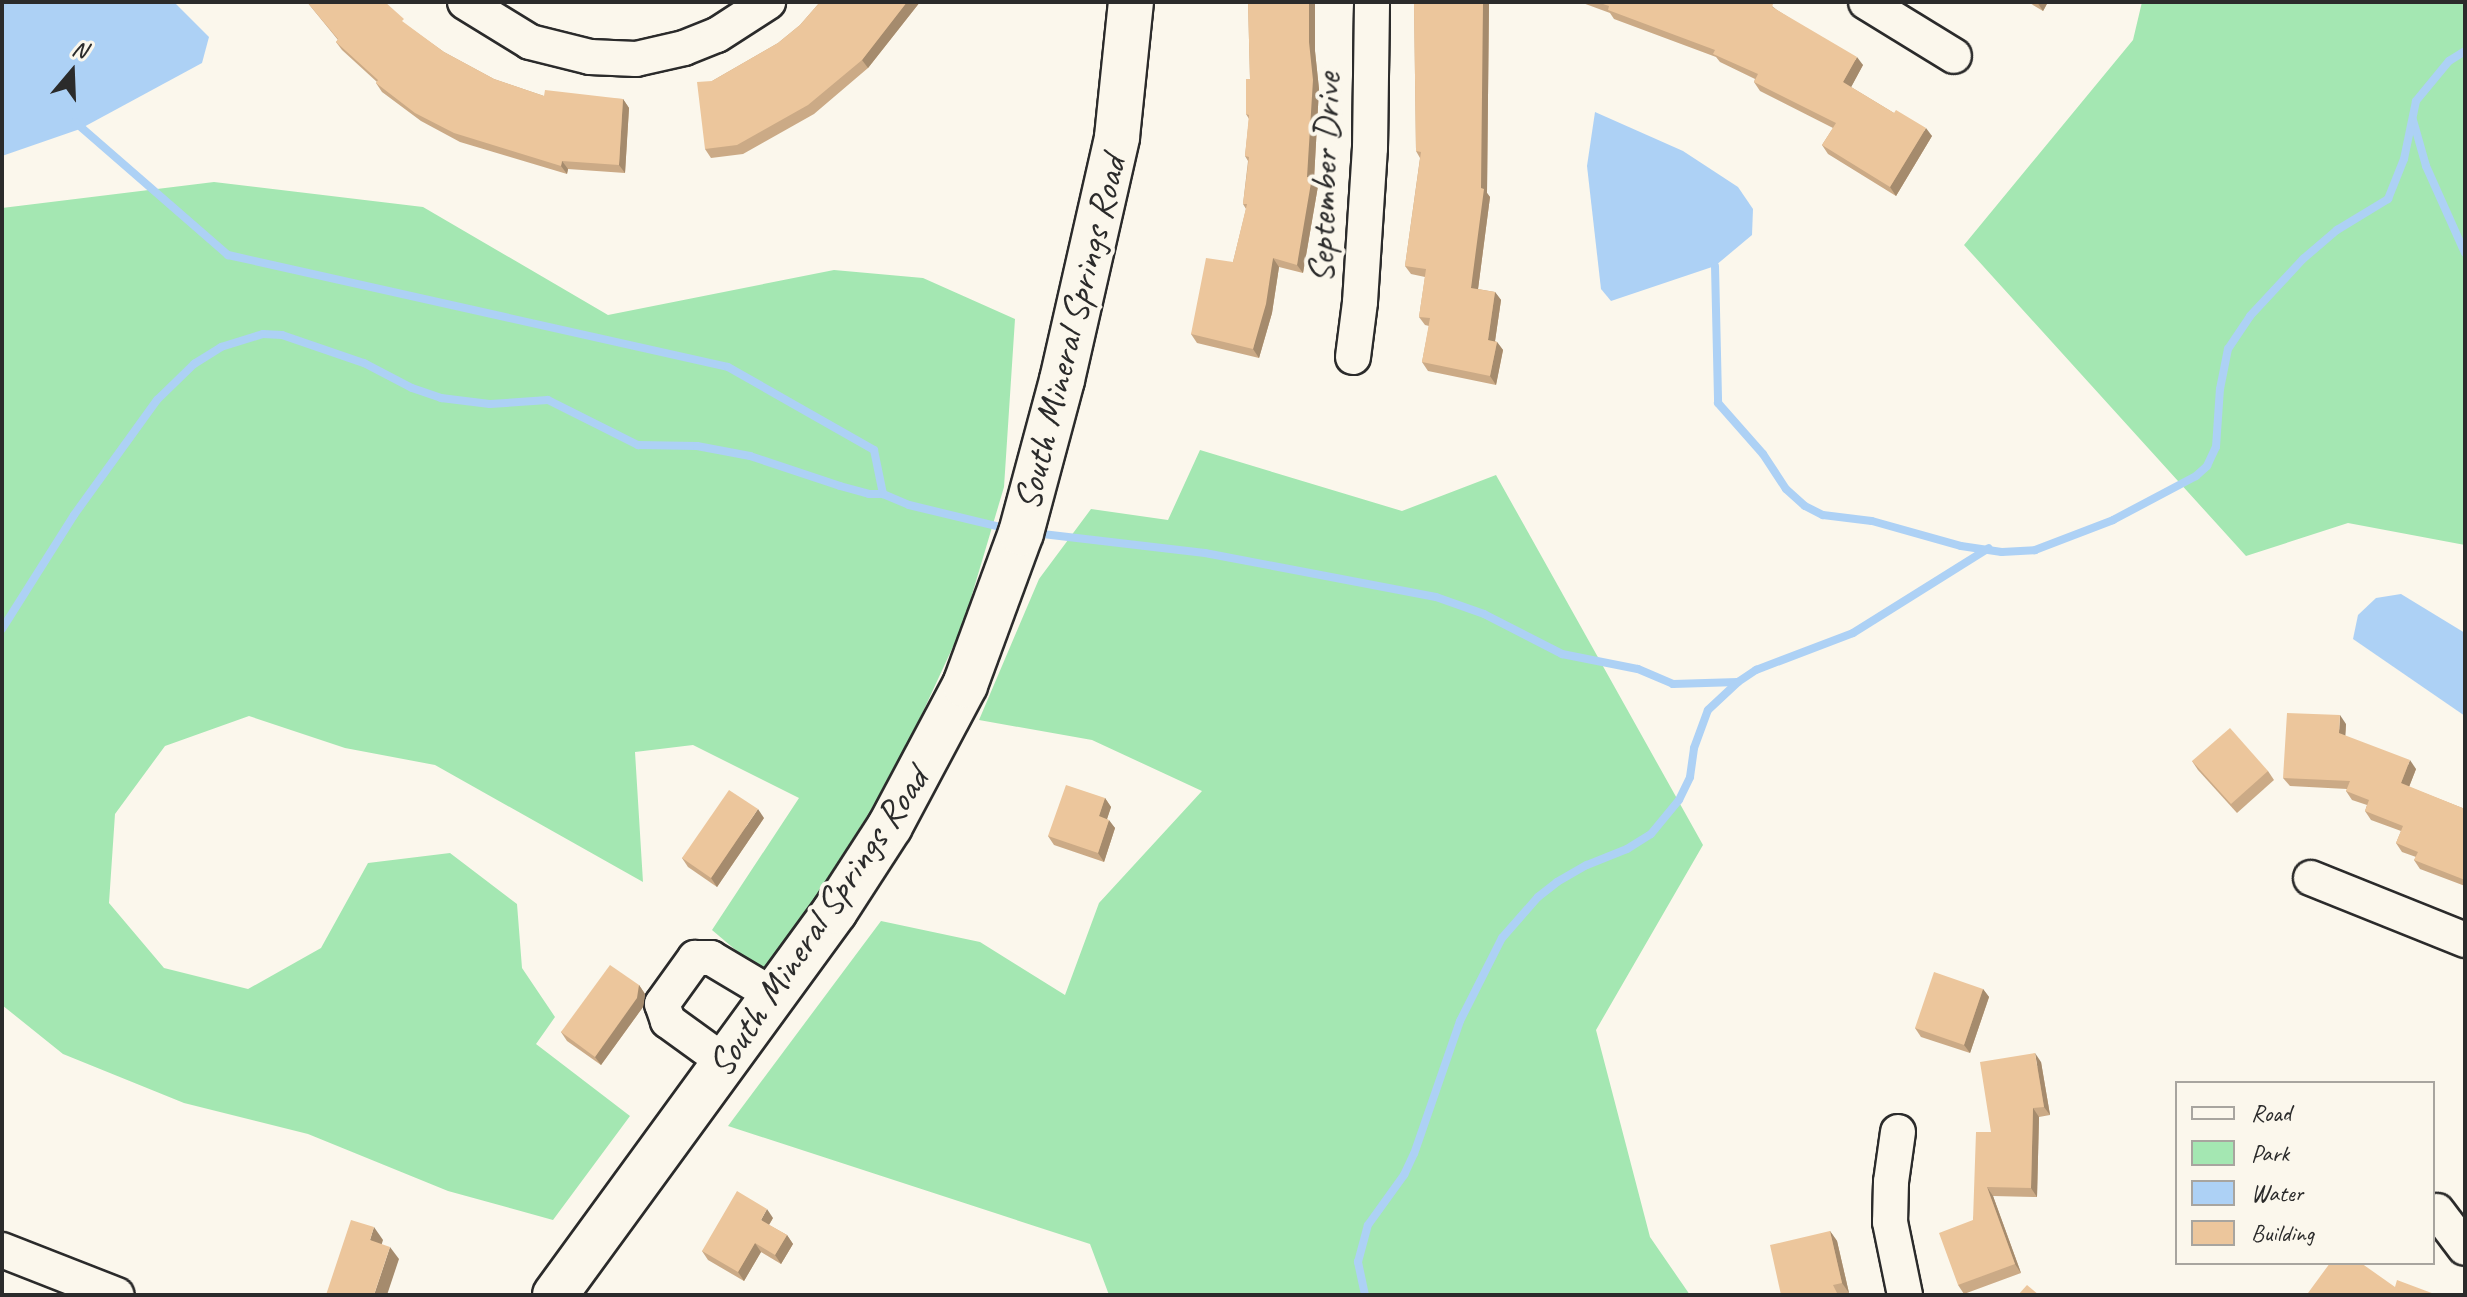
<!DOCTYPE html>
<html>
<head>
<meta charset="utf-8">
<style>
	body { margin:0 }
	#map { position:relative; width:2467px; height:1297px; overflow:hidden; background:#fbf7ec; font-family:Caveat,sans-serif }
	div>[style] { position:absolute }
	.green>* { inset:0; background:#a4e7b2 }
	.water>* { inset:0; background:#add1f5 }
	.stream>* { height:8px; margin:-4px; padding:0 4px; transform-origin:4px; border-radius:4px; background:#add1f5 }
	.roads { filter:drop-shadow(2px 0 #2b2b2b) drop-shadow(-2px 0 #2b2b2b) drop-shadow(0 2px #2b2b2b) drop-shadow(0 -2px #2b2b2b) }
	.street>* { height:34px; margin:-17px; padding:0 17px; transform-origin:17px; border-radius:17px; background:#fbf7ec }
	.secondary>* { height:44px; margin:-22px; padding:0 22px; transform-origin:22px; border-radius:22px; background:#fbf7ec }
	.wall>* { inset:0; background:#cbaa86 }
	.shaded-wall>* { inset:0; background:#a58b6d }
	.building>* { inset:0; background:#ecc69c }
	span { translate:-50% -50%; white-space:nowrap; text-align:center; line-height:1.15; -webkit-text-stroke:8px #fbf7ec; paint-order:stroke }
	.street-label { font-size:38px; color:#2b2b2b }
	.frame { position:absolute; inset:0; border:4px solid #2b2b2b; pointer-events:none }
	.legend { position:absolute; left:2175px; top:1081px; width:260px; height:184px; box-sizing:border-box; background:#fbf7ec; border:2px solid #a8a59f; margin:0; padding:10px 14px; list-style:none; font-size:24px; color:#2b2b2b }
	.legend li { display:flex; align-items:center; gap:16px; height:40px }
	.legend b { width:40px; border:2px solid #a8a59f }
	.north { position:absolute; left:32px; top:32px; width:80px; height:80px; -webkit-text-stroke:6px #fbf7ec; paint-order:stroke; rotate:19deg; font-size:22px; font-weight:700; line-height:32px; text-align:center; color:#2b2b2b }
	.north::after { content:''; display:block; margin:auto; width:28px; height:36px; background:#2b2b2b; clip-path:polygon(50% 0,100% 100%,50% 72%,0 100%) }
</style>
</head>
<body>
<div id="map">
	<div class="green">
		<div style="clip-path:polygon(2142px 2px,2465px 2px,2465px 545px,2348px 523px,2246px 556px,1964px 245px,2133px 40px)"></div>
		<div style="clip-path:polygon(214px 182px,423px 207px,608px 315px,834px 270px,923px 278px,1015px 319px,1004px 487px,963px 625px,902px 757px,809px 914px,764px 974px,712px 930px,799px 798px,693px 745px,635px 752px,643px 882px,435px 765px,345px 748px,249px 716px,165px 746px,115px 814px,109px 903px,164px 968px,248px 989px,321px 948px,368px 863px,450px 853px,517px 904px,522px 968px,555px 1017px,536px 1044px,630px 1116px,553px 1220px,448px 1191px,308px 1134px,184px 1103px,63px 1054px,2px 1005px,2px 208px)"></div>
		<div style="clip-path:polygon(1200px 450px,1402px 511px,1496px 475px,1703px 845px,1596px 1030px,1650px 1237px,1690px 1295px,1109px 1295px,1090px 1244px,728px 1126px,881px 921px,980px 942px,1065px 995px,1099px 903px,1202px 791px,1092px 740px,979px 720px,1039px 579px,1091px 509px,1168px 520px)"></div>
	</div>
	<div class="water">
		<div style="clip-path:polygon(2px 2px,174px 2px,209px 37px,202px 63px,80px 129px,2px 156px)"></div>
		<div style="clip-path:polygon(1595px 112px,1683px 151px,1738px 187px,1753px 209px,1752px 235px,1715px 266px,1611px 301px,1601px 289px,1587px 166px)"></div>
		<div style="clip-path:polygon(2401px 594px,2465px 633px,2465px 716px,2353px 639px,2358px 615px,2376px 598px)"></div>
	</div>
	<div class="stream">
		<div style="left:2413px;top:120px;width:48px;rotate:74.2deg"></div>
		<div style="left:2426px;top:166px;width:95px;rotate:65.9deg"></div>
		<div style="left:75px;top:122px;width:203px;rotate:41deg"></div>
		<div style="left:228px;top:255px;width:512px;rotate:12.63deg"></div>
		<div style="left:728px;top:367px;width:168px;rotate:29.6deg"></div>
		<div style="left:874px;top:450px;width:45px;rotate:78.4deg"></div>
		<div style="left:1715px;top:266px;width:137px;rotate:88.7deg"></div>
		<div style="left:1718px;top:403px;width:68px;rotate:48.6deg"></div>
		<div style="left:1763px;top:454px;width:42px;rotate:56.7deg"></div>
		<div style="left:1786px;top:489px;width:25px;rotate:42deg"></div>
		<div style="left:1805px;top:506px;width:20px;rotate:27deg"></div>
		<div style="left:1823px;top:515px;width:49px;rotate:7deg"></div>
		<div style="left:1872px;top:521px;width:92px;rotate:15.7deg"></div>
		<div style="left:1961px;top:546px;width:41px;rotate:8.3deg"></div>
		<div style="left:2002px;top:552px;width:33px;rotate:-3deg"></div>
		<div style="left:2035px;top:550px;width:84px;rotate:-21deg"></div>
		<div style="left:2113px;top:520px;width:94px;rotate:-27.9deg"></div>
		<div style="left:2196px;top:476px;width:15px;rotate:-42deg"></div>
		<div style="left:2207px;top:466px;width:21px;rotate:-65deg"></div>
		<div style="left:2216px;top:447px;width:58px;rotate:-86.1deg"></div>
		<div style="left:2220px;top:389px;width:41px;rotate:-78.7deg"></div>
		<div style="left:2228px;top:349px;width:40px;rotate:-56deg"></div>
		<div style="left:2250px;top:316px;width:78px;rotate:-47.1deg"></div>
		<div style="left:2303px;top:259px;width:45px;rotate:-40.5deg"></div>
		<div style="left:2337px;top:230px;width:60px;rotate:-31.3deg"></div>
		<div style="left:2388px;top:199px;width:43px;rotate:-68.2deg"></div>
		<div style="left:2404px;top:159px;width:59px;rotate:-78.3deg"></div>
		<div style="left:2416px;top:101px;width:52px;rotate:-50.5deg"></div>
		<div style="left:2449px;top:61px;width:19px;rotate:-32deg"></div>
		<div style="left:1034px;top:533px;width:172px;rotate:6.7deg"></div>
		<div style="left:1205px;top:553px;width:235px;rotate:10.8deg"></div>
		<div style="left:1436px;top:597px;width:51px;rotate:19.5deg"></div>
		<div style="left:1484px;top:614px;width:88px;rotate:27.1deg"></div>
		<div style="left:1562px;top:654px;width:77px;rotate:11.2deg"></div>
		<div style="left:1638px;top:669px;width:38px;rotate:23deg"></div>
		<div style="left:1673px;top:684px;width:65px;rotate:-1.8deg"></div>
		<div style="left:2px;top:629px;width:135px;rotate:-57.7deg"></div>
		<div style="left:74px;top:515px;width:142px;rotate:-54.2deg"></div>
		<div style="left:157px;top:400px;width:52px;rotate:-44.2deg"></div>
		<div style="left:194px;top:364px;width:32px;rotate:-32deg"></div>
		<div style="left:221px;top:347px;width:44px;rotate:-17.2deg"></div>
		<div style="left:263px;top:334px;width:19px;rotate:3deg"></div>
		<div style="left:282px;top:335px;width:87px;rotate:18.9deg"></div>
		<div style="left:364px;top:363px;width:54px;rotate:27.5deg"></div>
		<div style="left:412px;top:388px;width:31px;rotate:19deg"></div>
		<div style="left:441px;top:398px;width:49px;rotate:7deg"></div>
		<div style="left:490px;top:404px;width:58px;rotate:-3.9deg"></div>
		<div style="left:548px;top:400px;width:101px;rotate:26.6deg"></div>
		<div style="left:638px;top:445px;width:59px;rotate:1deg"></div>
		<div style="left:697px;top:446px;width:54px;rotate:10.7deg"></div>
		<div style="left:750px;top:456px;width:95px;rotate:18.4deg"></div>
		<div style="left:840px;top:486px;width:30px;rotate:15deg"></div>
		<div style="left:869px;top:494px;width:14px"></div>
		<div style="left:883px;top:494px;width:28px;rotate:23deg"></div>
		<div style="left:909px;top:505px;width:103px;rotate:13.5deg"></div>
		<div style="left:1365px;top:1295px;width:34px;rotate:-102deg"></div>
		<div style="left:1358px;top:1262px;width:38px;rotate:-75deg"></div>
		<div style="left:1368px;top:1225px;width:62px;rotate:-54.2deg"></div>
		<div style="left:1404px;top:1175px;width:23px;rotate:-65deg"></div>
		<div style="left:1414px;top:1154px;width:141px;rotate:-70.9deg"></div>
		<div style="left:1460px;top:1021px;width:93px;rotate:-63.2deg"></div>
		<div style="left:1502px;top:938px;width:55px;rotate:-48.7deg"></div>
		<div style="left:1538px;top:897px;width:24px;rotate:-38deg"></div>
		<div style="left:1557px;top:882px;width:34px;rotate:-30deg"></div>
		<div style="left:1587px;top:865px;width:43px;rotate:-21.8deg"></div>
		<div style="left:1627px;top:849px;width:28px;rotate:-32deg"></div>
		<div style="left:1651px;top:834px;width:44px;rotate:-50.5deg"></div>
		<div style="left:1679px;top:800px;width:25px;rotate:-64deg"></div>
		<div style="left:1690px;top:777px;width:29px;rotate:-82deg"></div>
		<div style="left:1694px;top:748px;width:40px;rotate:-69.8deg"></div>
		<div style="left:1708px;top:710px;width:41px;rotate:-43deg"></div>
		<div style="left:1738px;top:682px;width:22px;rotate:-34deg"></div>
		<div style="left:1756px;top:670px;width:104px;rotate:-20.9deg"></div>
		<div style="left:1853px;top:633px;width:160px;rotate:-32deg"></div>
	</div>
	<div class="roads">
		<div class="street">
			<div style="left:465px;top:2px;width:76px;rotate:31.6deg"></div>
			<div style="left:530px;top:42px;width:62px;rotate:14deg"></div>
			<div style="left:590px;top:57px;width:46px;rotate:2.5deg"></div>
			<div style="left:636px;top:59px;width:49px;rotate:-12.9deg"></div>
			<div style="left:684px;top:48px;width:35px;rotate:-22deg"></div>
			<div style="left:717px;top:35px;width:61px;rotate:-32.9deg"></div>
			<div style="left:1866px;top:2px;width:103px;rotate:31.5deg"></div>
			<div style="left:1353px;top:357px;width:55px;rotate:-82.7deg"></div>
			<div style="left:1360px;top:302px;width:154px;rotate:-86.3deg"></div>
			<div style="left:1370px;top:148px;width:146px;rotate:-89.2deg"></div>
			<div style="left:2311px;top:878px;width:166px;rotate:21.9deg"></div>
			<div style="left:726px;top:1063px;width:72px;rotate:-144.1deg"></div>
			<div style="left:668px;top:1021px;width:18px;rotate:-109deg"></div>
			<div style="left:662px;top:1004px;width:57px;rotate:-54.3deg"></div>
			<div style="left:695px;top:958px;width:16px"></div>
			<div style="left:711px;top:958px;width:74px;rotate:30.7deg"></div>
			<div style="left:1898px;top:1132px;width:50px;rotate:98deg"></div>
			<div style="left:1891px;top:1182px;width:40px;rotate:91.4deg"></div>
			<div style="left:1890px;top:1222px;width:75px;rotate:78.4deg"></div>
			<div style="left:2437px;top:1211px;width:46px;rotate:52.9deg"></div>
			<div style="left:2px;top:1250px;width:123px;rotate:21.4deg"></div>
		</div>
		<div class="secondary">
			<div style="left:555px;top:1295px;width:475px;rotate:-53.9deg"></div>
			<div style="left:835px;top:911px;width:101px;rotate:-57.1deg"></div>
			<div style="left:890px;top:826px;width:160px;rotate:-62deg"></div>
			<div style="left:965px;top:685px;width:162px;rotate:-69.8deg"></div>
			<div style="left:1021px;top:533px;width:158px;rotate:-75deg"></div>
			<div style="left:1062px;top:380px;width:249px;rotate:-77.2deg"></div>
			<div style="left:1117px;top:137px;width:136px;rotate:-84.1deg"></div>
		</div>
	</div>
	<div class="wall">
		<div style="clip-path:polygon(307px 2px,409px 27px,444px 52px,494px 79px,544px 96px,623px 99px,629px 108px,625px 173px,568px 169px,567px 174px,460px 142px,421px 121px,382px 92px,376px 83px,377px 82px,342px 50px,336px 42px,338px 40px)"></div>
		<div style="clip-path:polygon(820px 2px,920px 2px,868px 68px,814px 114px,743px 154px,711px 158px,705px 149px,712px 81px,778px 43px,800px 25px)"></div>
		<div style="clip-path:polygon(1248px 2px,1315px 2px,1315px 51px,1319px 89px,1314px 179px,1318px 186px,1303px 273px,1279px 267px,1272px 313px,1259px 358px,1197px 343px,1191px 334px,1233px 262px,1246px 209px,1243px 204px,1248px 161px,1245px 156px,1249px 119px,1246px 114px,1250px 79px)"></div>
		<div style="clip-path:polygon(1414px 2px,1489px 2px,1487px 193px,1490px 197px,1478px 289px,1495px 292px,1501px 300px,1495px 341px,1497px 342px,1503px 350px,1496px 385px,1428px 371px,1422px 362px,1429px 326px,1425px 325px,1419px 317px,1425px 277px,1411px 274px,1405px 266px,1420px 158px,1416px 151px)"></div>
		<div style="clip-path:polygon(1580px 2px,1767px 2px,1777px 10px,1863px 65px,1851px 87px,1932px 136px,1896px 196px,1828px 154px,1822px 145px,1833px 128px,1760px 91px,1754px 82px,1755px 79px,1720px 62px,1716px 57px,1614px 19px,1610px 13px)"></div>
		<div style="clip-path:polygon(2028px 2px,2048px 2px,2043px 11px)"></div>
		<div style="clip-path:polygon(2346px 724px,2345px 736px,2416px 769px,2409px 787px,2465px 809px,2465px 886px,2420px 869px,2414px 860px,2416px 857px,2402px 852px,2396px 843px,2401px 831px,2371px 820px,2365px 811px,2367px 805px,2352px 800px,2346px 791px,2347px 789px,2290px 786px,2283px 778px)"></div>
		<div style="clip-path:polygon(2192px 761px,2268px 771px,2274px 780px,2237px 813px,2198px 770px)"></div>
		<div style="clip-path:polygon(1105px 798px,1111px 807px,1107px 819px,1115px 828px,1104px 862px,1054px 845px,1048px 836px)"></div>
		<div style="clip-path:polygon(764px 818px,717px 887px,688px 867px,682px 858px)"></div>
		<div style="clip-path:polygon(639px 985px,645px 994px,643px 1007px,601px 1065px,567px 1041px,561px 1032px)"></div>
		<div style="clip-path:polygon(1983px 989px,1989px 997px,1970px 1053px,1921px 1037px,1915px 1028px)"></div>
		<div style="clip-path:polygon(2041px 1062px,2050px 1115px,2039px 1117px,2037px 1197px,1993px 1196px,2021px 1273px,1964px 1294px,1958px 1285px,1973px 1220px,1991px 1132px)"></div>
		<div style="clip-path:polygon(773px 1218px,769px 1225px,787px 1235px,793px 1244px,781px 1264px,761px 1252px,744px 1281px,708px 1260px,702px 1251px)"></div>
		<div style="clip-path:polygon(1830px 1231px,1837px 1241px,1849px 1293px,1840px 1295px,1781px 1295px)"></div>
	</div>
	<div class="shaded-wall">
		<div style="clip-path:polygon(907px 2px,920px 2px,868px 68px,862px 60px)"></div>
		<div style="clip-path:polygon(1309px 2px,1315px 2px,1315px 51px,1319px 89px,1314px 179px,1318px 186px,1303px 273px,1297px 265px,1307px 177px)"></div>
		<div style="clip-path:polygon(1483px 2px,1489px 2px,1487px 193px,1490px 197px,1477px 297px,1471px 288px)"></div>
		<div style="clip-path:polygon(2037px 2px,2048px 2px,2043px 11px)"></div>
		<div style="clip-path:polygon(1857px 57px,1863px 65px,1849px 91px,1843px 82px)"></div>
		<div style="clip-path:polygon(623px 99px,629px 108px,625px 173px,619px 165px)"></div>
		<div style="clip-path:polygon(1926px 128px,1932px 136px,1896px 196px,1890px 187px)"></div>
		<div style="clip-path:polygon(562px 161px,568px 169px,567px 174px,561px 166px)"></div>
		<div style="clip-path:polygon(1273px 258px,1279px 267px,1272px 313px,1259px 358px,1253px 349px)"></div>
		<div style="clip-path:polygon(1495px 292px,1501px 300px,1494px 348px,1488px 340px)"></div>
		<div style="clip-path:polygon(1497px 342px,1503px 350px,1496px 385px,1490px 376px)"></div>
		<div style="clip-path:polygon(2340px 715px,2346px 724px,2345px 742px,2339px 733px)"></div>
		<div style="clip-path:polygon(2410px 760px,2416px 769px,2407px 792px,2401px 783px)"></div>
		<div style="clip-path:polygon(1105px 798px,1111px 807px,1105px 825px,1099px 816px)"></div>
		<div style="clip-path:polygon(758px 809px,764px 818px,717px 887px,711px 878px)"></div>
		<div style="clip-path:polygon(1109px 820px,1115px 828px,1104px 862px,1098px 853px)"></div>
		<div style="clip-path:polygon(639px 985px,645px 994px,643px 1007px,601px 1065px,595px 1057px)"></div>
		<div style="clip-path:polygon(1983px 989px,1989px 997px,1970px 1053px,1964px 1045px)"></div>
		<div style="clip-path:polygon(2035px 1053px,2041px 1062px,2050px 1115px,2044px 1107px)"></div>
		<div style="clip-path:polygon(2033px 1108px,2039px 1117px,2037px 1197px,2031px 1188px)"></div>
		<div style="clip-path:polygon(1987px 1187px,1993px 1196px,2021px 1273px,2015px 1264px)"></div>
		<div style="clip-path:polygon(767px 1209px,773px 1218px,767px 1228px,761px 1220px)"></div>
		<div style="clip-path:polygon(374px 1227px,383px 1240px,379px 1253px,370px 1240px)"></div>
		<div style="clip-path:polygon(1830px 1231px,1837px 1241px,1849px 1293px,1842px 1283px)"></div>
		<div style="clip-path:polygon(787px 1235px,793px 1244px,781px 1264px,775px 1255px)"></div>
		<div style="clip-path:polygon(755px 1243px,761px 1252px,744px 1281px,738px 1272px)"></div>
		<div style="clip-path:polygon(390px 1247px,399px 1259px,387px 1295px,374px 1295px)"></div>
	</div>
	<div class="building">
		<div style="clip-path:polygon(307px 2px,385px 2px,404px 19px,402px 21px,444px 52px,494px 79px,544px 96px,545px 90px,623px 99px,619px 165px,562px 161px,561px 166px,454px 133px,415px 113px,376px 83px,378px 80px,336px 42px,338px 39px)"></div>
		<div style="clip-path:polygon(820px 2px,907px 2px,862px 60px,808px 105px,737px 145px,705px 149px,697px 82px,712px 81px,778px 43px,800px 25px)"></div>
		<div style="clip-path:polygon(1248px 2px,1309px 2px,1309px 42px,1313px 80px,1307px 177px,1312px 177px,1297px 265px,1273px 258px,1266px 304px,1253px 349px,1191px 334px,1206px 258px,1233px 262px,1247px 204px,1243px 204px,1249px 157px,1245px 156px,1249px 115px,1246px 114px,1246px 79px,1250px 79px)"></div>
		<div style="clip-path:polygon(1414px 2px,1483px 2px,1481px 188px,1484px 189px,1471px 288px,1495px 292px,1488px 340px,1497px 342px,1490px 376px,1422px 362px,1430px 318px,1419px 317px,1426px 269px,1405px 266px,1421px 152px,1416px 151px)"></div>
		<div style="clip-path:polygon(1597px 2px,1767px 2px,1773px 4px,1772px 7px,1857px 57px,1843px 82px,1894px 113px,1896px 110px,1926px 128px,1890px 187px,1822px 145px,1836px 123px,1754px 82px,1758px 74px,1713px 54px,1715px 50px,1608px 10px,1609px 6px)"></div>
		<div style="clip-path:polygon(2287px 713px,2340px 715px,2339px 733px,2410px 760px,2401px 783px,2465px 809px,2465px 880px,2414px 860px,2418px 852px,2396px 843px,2403px 826px,2365px 811px,2369px 800px,2346px 791px,2350px 781px,2283px 778px)"></div>
		<div style="clip-path:polygon(2230px 728px,2268px 771px,2231px 804px,2192px 761px)"></div>
		<div style="clip-path:polygon(1066px 785px,1105px 798px,1099px 816px,1109px 820px,1098px 853px,1048px 836px)"></div>
		<div style="clip-path:polygon(729px 790px,758px 809px,711px 878px,682px 858px)"></div>
		<div style="clip-path:polygon(610px 965px,639px 985px,637px 998px,595px 1057px,561px 1032px)"></div>
		<div style="clip-path:polygon(1934px 972px,1983px 989px,1964px 1045px,1915px 1028px)"></div>
		<div style="clip-path:polygon(2035px 1053px,2044px 1107px,2033px 1108px,2031px 1188px,1987px 1187px,2015px 1264px,1958px 1285px,1939px 1233px,1973px 1220px,1976px 1132px,1991px 1132px,1980px 1062px)"></div>
		<div style="clip-path:polygon(737px 1191px,767px 1209px,761px 1220px,787px 1235px,775px 1255px,755px 1243px,738px 1272px,702px 1251px)"></div>
		<div style="clip-path:polygon(351px 1220px,374px 1227px,370px 1240px,390px 1247px,374px 1295px,326px 1295px)"></div>
		<div style="clip-path:polygon(1830px 1231px,1842px 1283px,1833px 1285px,1838px 1295px,1781px 1295px,1770px 1245px)"></div>
		<div style="clip-path:polygon(2330px 1263px,2361px 1263px,2395px 1287px,2397px 1280px,2437px 1295px,2311px 1295px,2308px 1293px)"></div>
		<div style="clip-path:polygon(2027px 1285px,2039px 1295px,2018px 1295px)"></div>
	</div>
	<div class="street-label">
		<span style="left:1324px;top:178px;rotate:-88deg">September Drive</span>
		<span style="left:1070px;top:333px;rotate:-76deg">South Mineral Springs Road</span>
		<span style="left:818px;top:922px;rotate:-56deg">South Mineral Springs Road</span>
	</div>
	<div class="frame"></div>
	<ul class="legend">
	<li><b style="height:10px;background:#fbf7ec"></b>Road</li>
	<li><b style="height:22px;background:#a4e7b2"></b>Park</li>
	<li><b style="height:22px;background:#add1f5"></b>Water</li>
	<li><b style="height:22px;background:#ecc69c"></b>Building</li>
	</ul>
	<div class="north">N</div>
</div>
</body>
</html>
